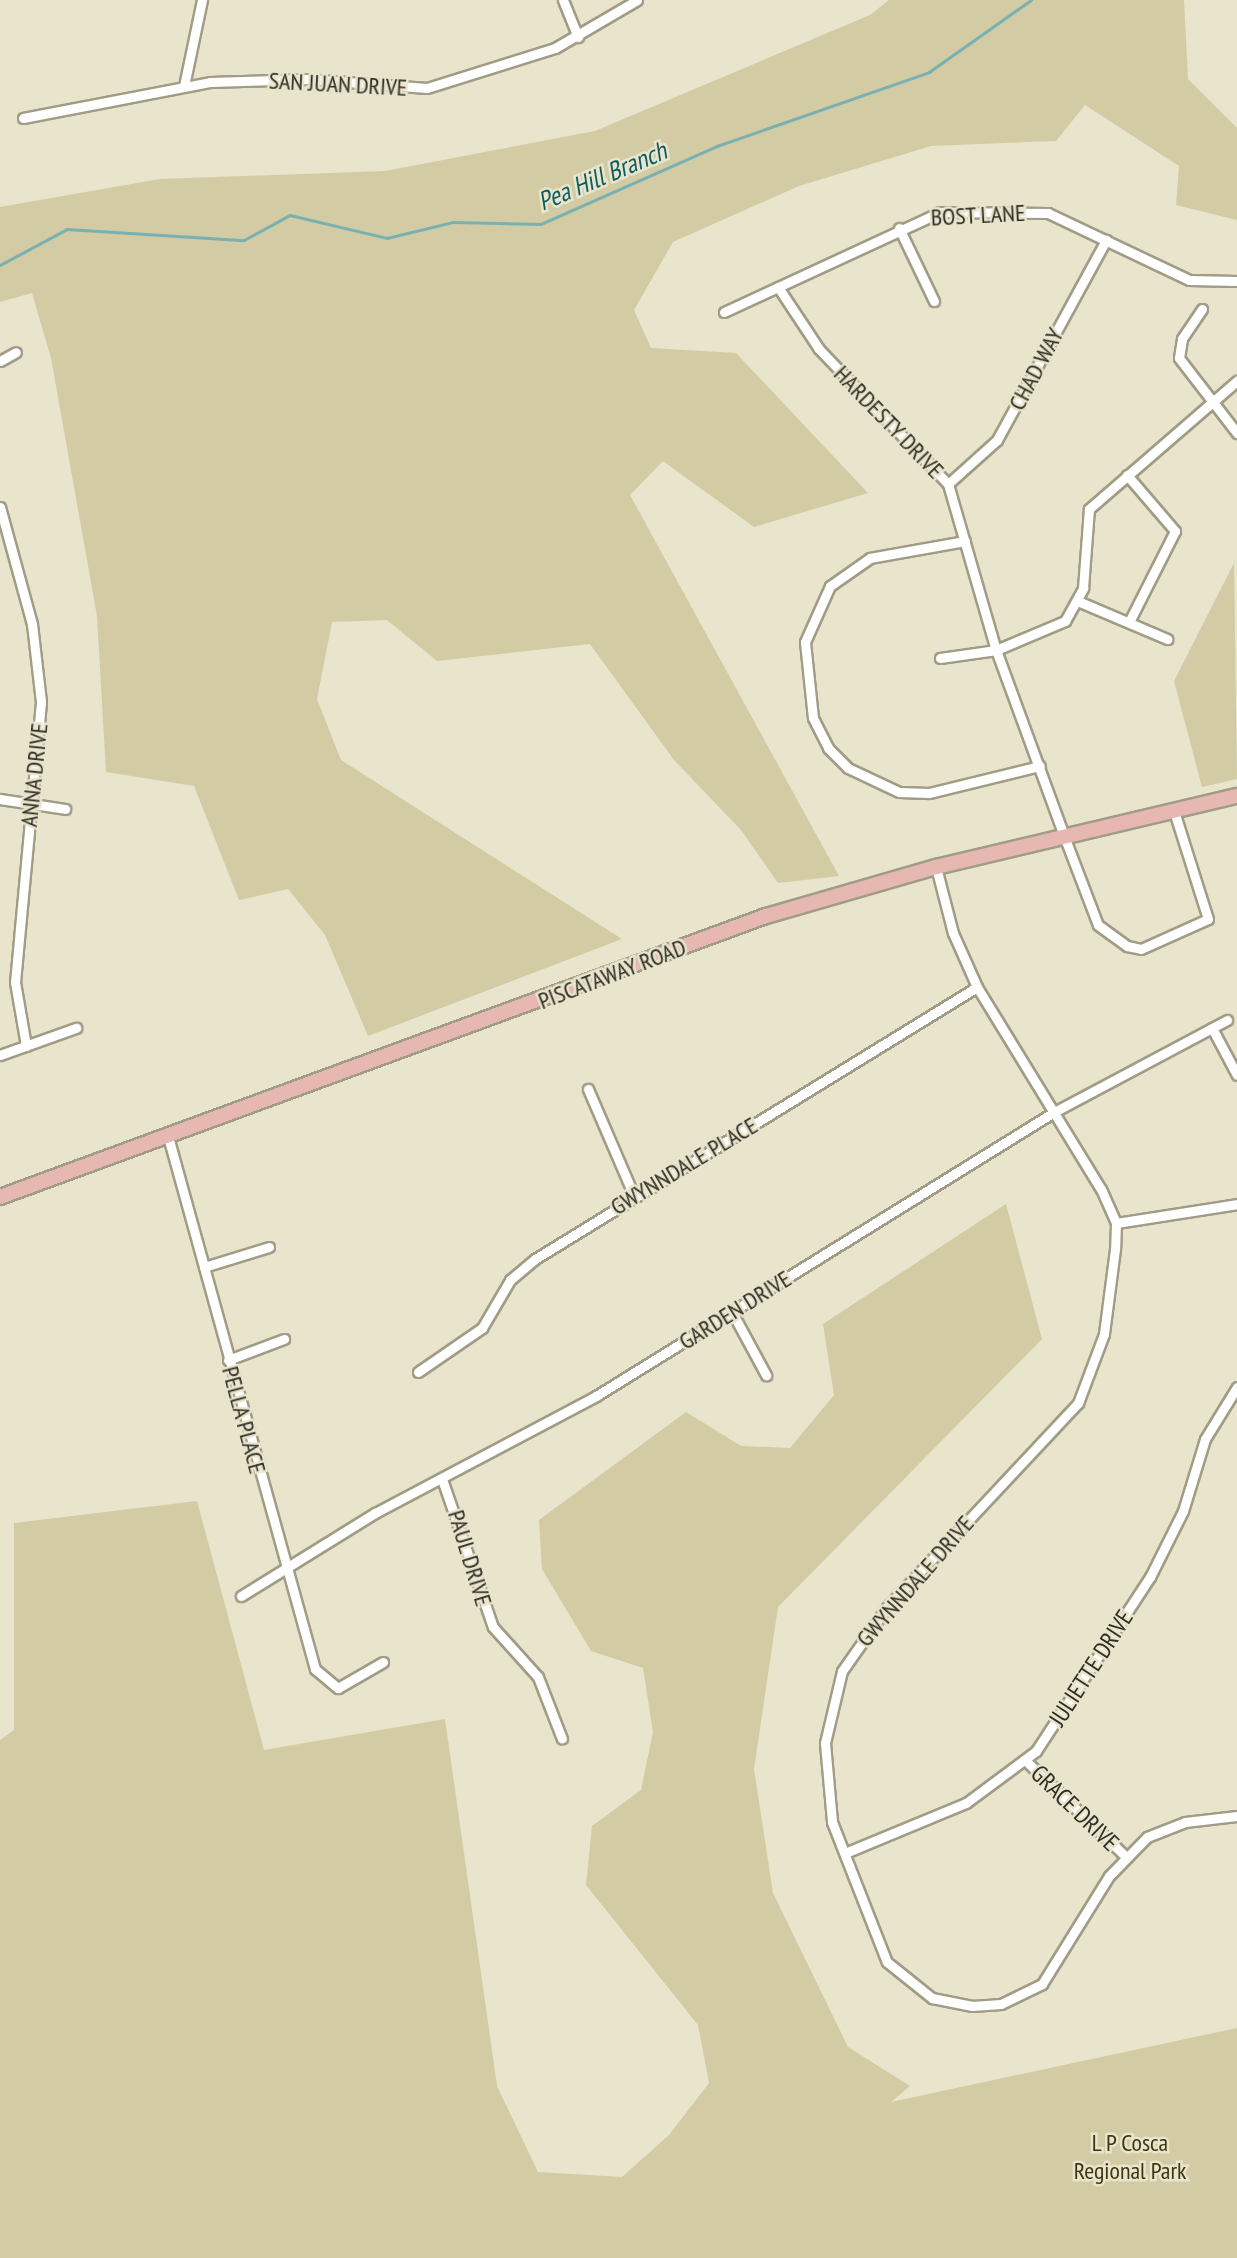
<!DOCTYPE html>
<html>
<head>
<meta charset="utf-8">
<style>
	body { margin:0 }
	#map { position:relative; width:1237px; height:2258px; overflow:hidden; background:#e9e4cc; font-family:"PT Sans Narrow",sans-serif }
	div>[style] { position:absolute }
	.green>* { inset:0; background:#d3cba3 }
	.stream>* { height:2.5px; margin:-1.25px; padding:0 1.25px; transform-origin:1.25px; border-radius:1.25px; background:#79b1b3 }
	.roads { filter:drop-shadow(2px 0 #a19c86) drop-shadow(-2px 0 #a19c86) drop-shadow(0 2px #a19c86) drop-shadow(0 -2px #a19c86) }
	.street>* { height:9px; margin:-4.5px; padding:0 4.5px; transform-origin:4.5px; border-radius:4.5px; background:#fff }
	.primary>* { height:14px; margin:-7px; padding:0 7px; transform-origin:7px; border-radius:7px; background:#e7b8b2 }
	span { translate:-50% -50%; white-space:nowrap; text-align:center; line-height:1.15; -webkit-text-stroke:5px #e9e4cc; paint-order:stroke }
	.street-label { font-size:24px; color:#2f2e24 }
	.park-label { font-size:24px; color:#3d3512 }
	.water-label { font-size:26px; color:#0d5e61; font-style:italic }
</style>
</head>
<body>
<div id="map">
	<div class="green">
		<div style="clip-path:polygon(889px 0,1184px 0,1188px 79px,1237px 128px,1237px 220px,1176px 205px,1179px 166px,1085px 105px,1056px 141px,931px 146px,799px 186px,673px 242px,634px 310px,651px 348px,736px 353px,868px 493px,754px 527px,663px 461px,630px 495px,839px 876px,778px 883px,741px 830px,674px 760px,590px 644px,437px 661px,387px 620px,332px 622px,317px 699px,341px 760px,622px 939px,368px 1036px,325px 935px,288px 889px,239px 900px,194px 786px,106px 772px,97px 616px,51px 358px,32px 293px,0 302px,0 207px,160px 179px,385px 171px,595px 131px,870px 15px)"></div>
		<div style="clip-path:polygon(1234px 563px,1237px 779px,1202px 787px,1174px 681px)"></div>
		<div style="clip-path:polygon(1006px 1204px,1042px 1339px,778px 1607px,754px 1769px,773px 1893px,848px 2047px,910px 2086px,891px 2102px,1237px 2028px,1237px 2258px,0 2258px,0 1740px,14px 1730px,14px 1523px,197px 1501px,264px 1750px,445px 1719px,497px 2086px,538px 2172px,622px 2177px,669px 2135px,709px 2083px,698px 2025px,586px 1885px,592px 1826px,641px 1790px,653px 1732px,643px 1668px,591px 1651px,542px 1569px,539px 1520px,686px 1412px,741px 1446px,790px 1448px,834px 1395px,823px 1324px)"></div>
	</div>
	<div class="stream">
		<div style="left:0;top:265px;width:76px;rotate:-28.2deg"></div>
		<div style="left:67px;top:229px;width:177px;rotate:3.6deg"></div>
		<div style="left:244px;top:240px;width:52px;rotate:-28.5deg"></div>
		<div style="left:290px;top:215px;width:100px;rotate:13.3deg"></div>
		<div style="left:387px;top:238px;width:68px;rotate:-13.6deg"></div>
		<div style="left:453px;top:222px;width:88px;rotate:1.3deg"></div>
		<div style="left:541px;top:224px;width:193px;rotate:-23.9deg"></div>
		<div style="left:717px;top:146px;width:225px;rotate:-19.2deg"></div>
		<div style="left:929px;top:72px;width:125px;rotate:-35.2deg"></div>
	</div>
	<div class="roads">
		<div class="street">
			<div style="left:563px;top:0;width:40px;rotate:68deg"></div>
			<div style="left:184px;top:86px;width:88px;rotate:-78.2deg"></div>
			<div style="left:23px;top:118px;width:190px;rotate:-10.9deg"></div>
			<div style="left:210px;top:82px;width:98px;rotate:-1.8deg"></div>
			<div style="left:308px;top:79px;width:119px;rotate:4.3deg"></div>
			<div style="left:427px;top:88px;width:134px;rotate:-17.4deg"></div>
			<div style="left:555px;top:48px;width:95px;rotate:-30.3deg"></div>
			<div style="left:899px;top:228px;width:81px;rotate:64.4deg"></div>
			<div style="left:778px;top:287px;width:74px;rotate:56.5deg"></div>
			<div style="left:819px;top:349px;width:187px;rotate:46.3deg"></div>
			<div style="left:948px;top:484px;width:173px;rotate:73.9deg"></div>
			<div style="left:996px;top:650px;width:198px;rotate:69.9deg"></div>
			<div style="left:1064px;top:836px;width:95px;rotate:69.1deg"></div>
			<div style="left:1098px;top:925px;width:36px;rotate:36deg"></div>
			<div style="left:1127px;top:946px;width:14px;rotate:12deg"></div>
			<div style="left:1141px;top:949px;width:73px;rotate:-24.1deg"></div>
			<div style="left:1208px;top:919px;width:116px;rotate:-107.5deg"></div>
			<div style="left:1202px;top:309px;width:36px;rotate:124deg"></div>
			<div style="left:1182px;top:339px;width:19px;rotate:99deg"></div>
			<div style="left:1179px;top:358px;width:95px;rotate:52.3deg"></div>
			<div style="left:724px;top:312px;width:238px;rotate:-24.8deg"></div>
			<div style="left:940px;top:212px;width:108px;rotate:0.5deg"></div>
			<div style="left:1048px;top:213px;width:156px;rotate:25.4deg"></div>
			<div style="left:1189px;top:280px;width:48px;rotate:1.2deg"></div>
			<div style="left:0;top:361px;width:18px;rotate:-29deg"></div>
			<div style="left:1127px;top:475px;width:74px;rotate:49.4deg"></div>
			<div style="left:1175px;top:531px;width:102px;rotate:116.8deg"></div>
			<div style="left:948px;top:484px;width:66px;rotate:-41.9deg"></div>
			<div style="left:997px;top:440px;width:228px;rotate:-61.4deg"></div>
			<div style="left:0;top:507px;width:121px;rotate:74.7deg"></div>
			<div style="left:32px;top:624px;width:79px;rotate:83.4deg"></div>
			<div style="left:41px;top:702px;width:281px;rotate:95.3deg"></div>
			<div style="left:15px;top:982px;width:65px;rotate:80.2deg"></div>
			<div style="left:965px;top:541px;width:97px;rotate:169.9deg"></div>
			<div style="left:870px;top:558px;width:49px;rotate:145deg"></div>
			<div style="left:830px;top:586px;width:61px;rotate:114.1deg"></div>
			<div style="left:805px;top:642px;width:76px;rotate:84deg"></div>
			<div style="left:813px;top:718px;width:34px;rotate:63deg"></div>
			<div style="left:828px;top:748px;width:28px;rotate:45deg"></div>
			<div style="left:848px;top:768px;width:56px;rotate:25.2deg"></div>
			<div style="left:899px;top:792px;width:30px;rotate:2deg"></div>
			<div style="left:929px;top:793px;width:114px;rotate:-13.7deg"></div>
			<div style="left:1080px;top:602px;width:95px;rotate:23deg"></div>
			<div style="left:940px;top:658px;width:57px;rotate:-8.1deg"></div>
			<div style="left:996px;top:650px;width:75px;rotate:-22.8deg"></div>
			<div style="left:1065px;top:621px;width:38px;rotate:-61deg"></div>
			<div style="left:1083px;top:588px;width:79px;rotate:-85.7deg"></div>
			<div style="left:1089px;top:509px;width:196px;rotate:-40.9deg"></div>
			<div style="left:0;top:799px;width:66px;rotate:8.7deg"></div>
			<div style="left:936px;top:867px;width:68px;rotate:75.6deg"></div>
			<div style="left:953px;top:933px;width:59px;rotate:66deg"></div>
			<div style="left:977px;top:987px;width:237px;rotate:58.5deg"></div>
			<div style="left:1101px;top:1189px;width:37px;rotate:66deg"></div>
			<div style="left:1116px;top:1223px;width:26px;rotate:92deg"></div>
			<div style="left:1115px;top:1249px;width:86px;rotate:97.4deg"></div>
			<div style="left:1104px;top:1334px;width:74px;rotate:110.6deg"></div>
			<div style="left:1078px;top:1403px;width:279px;rotate:133.1deg"></div>
			<div style="left:887px;top:1607px;width:78px;rotate:125.1deg"></div>
			<div style="left:842px;top:1671px;width:74px;rotate:103.3deg"></div>
			<div style="left:825px;top:1743px;width:79px;rotate:84.9deg"></div>
			<div style="left:832px;top:1822px;width:150px;rotate:68.6deg"></div>
			<div style="left:887px;top:1962px;width:58px;rotate:38.7deg"></div>
			<div style="left:932px;top:1998px;width:41px;rotate:11.3deg"></div>
			<div style="left:972px;top:2006px;width:29px;rotate:-4deg"></div>
			<div style="left:1001px;top:2004px;width:46px;rotate:-26deg"></div>
			<div style="left:1042px;top:1984px;width:127px;rotate:-58.2deg"></div>
			<div style="left:1109px;top:1876px;width:54px;rotate:-45.7deg"></div>
			<div style="left:1147px;top:1837px;width:41px;rotate:-21.5deg"></div>
			<div style="left:1185px;top:1822px;width:52px;rotate:-6.6deg"></div>
			<div style="left:1212px;top:1028px;width:53px;rotate:62deg"></div>
			<div style="left:0;top:1055px;width:81px;rotate:-19.6deg"></div>
			<div style="left:588px;top:1089px;width:116px;rotate:66.7deg"></div>
			<div style="left:169px;top:1140px;width:549px;rotate:74.57deg"></div>
			<div style="left:315px;top:1669px;width:30px;rotate:40deg"></div>
			<div style="left:338px;top:1688px;width:52px;rotate:-30deg"></div>
			<div style="left:1116px;top:1223px;width:122px;rotate:-8.9deg"></div>
			<div style="left:204px;top:1267px;width:68px;rotate:-17.1deg"></div>
			<div style="left:732px;top:1312px;width:72px;rotate:61.6deg"></div>
			<div style="left:228px;top:1360px;width:60px;rotate:-20.6deg"></div>
			<div style="left:418px;top:1372px;width:78px;rotate:-34.5deg"></div>
			<div style="left:482px;top:1328px;width:56px;rotate:-59.7deg"></div>
			<div style="left:510px;top:1280px;width:33px;rotate:-40deg"></div>
			<div style="left:535px;top:1259px;width:519px;rotate:-31.61deg"></div>
			<div style="left:443px;top:1482px;width:153px;rotate:71deg"></div>
			<div style="left:493px;top:1627px;width:67px;rotate:48deg"></div>
			<div style="left:538px;top:1677px;width:66px;rotate:68.8deg"></div>
			<div style="left:241px;top:1596px;width:158px;rotate:-31.8deg"></div>
			<div style="left:375px;top:1513px;width:250px;rotate:-27.9deg"></div>
			<div style="left:596px;top:1396px;width:539px;rotate:-31.8deg"></div>
			<div style="left:1054px;top:1112px;width:196px;rotate:-28deg"></div>
			<div style="left:1026px;top:1761px;width:137px;rotate:43.8deg"></div>
			<div style="left:845px;top:1853px;width:131px;rotate:-22.5deg"></div>
			<div style="left:966px;top:1803px;width:87px;rotate:-36.6deg"></div>
			<div style="left:1036px;top:1751px;width:208px;rotate:-56.8deg"></div>
			<div style="left:1150px;top:1577px;width:74px;rotate:-63.4deg"></div>
			<div style="left:1183px;top:1511px;width:75px;rotate:-73deg"></div>
			<div style="left:1205px;top:1439px;width:61px;rotate:-58.4deg"></div>
		</div>
		<div class="primary">
			<div style="left:0;top:1197px;width:816px;rotate:-20.15deg"></div>
			<div style="left:766px;top:916px;width:177px;rotate:-16.1deg"></div>
			<div style="left:936px;top:867px;width:309px;rotate:-13.3deg"></div>
		</div>
	</div>
	<div class="street-label">
		<span style="left:338px;top:84px;rotate:3deg">SAN JUAN DRIVE</span>
		<span style="left:978px;top:215px;rotate:-3deg">BOST LANE</span>
		<span style="left:1036px;top:369px;rotate:-62deg">CHAD WAY</span>
		<span style="left:889px;top:422px;rotate:46deg">HARDESTY DRIVE</span>
		<span style="left:34px;top:775px;rotate:-84deg">ANNA DRIVE</span>
		<span style="left:612px;top:974px;rotate:-21deg">PISCATAWAY ROAD</span>
		<span style="left:684px;top:1166px;rotate:-31deg">GWYNNDALE PLACE</span>
		<span style="left:735px;top:1310px;rotate:-32deg">GARDEN DRIVE</span>
		<span style="left:244px;top:1420px;rotate:75deg">PELLA PLACE</span>
		<span style="left:470px;top:1558px;rotate:73deg">PAUL DRIVE</span>
		<span style="left:915px;top:1581px;rotate:-49deg">GWYNNDALE DRIVE</span>
		<span style="left:1091px;top:1668px;rotate:-57deg">JULIETTE DRIVE</span>
		<span style="left:1075px;top:1808px;rotate:44deg">GRACE DRIVE</span>
	</div>
	<div class="park-label">
		<span style="left:1130px;top:2157px">L P Cosca<br>Regional Park</span>
	</div>
	<div class="water-label">
		<span style="left:602px;top:176px;rotate:-23deg">Pea Hill Branch</span>
	</div>
</div>
</body>
</html>
